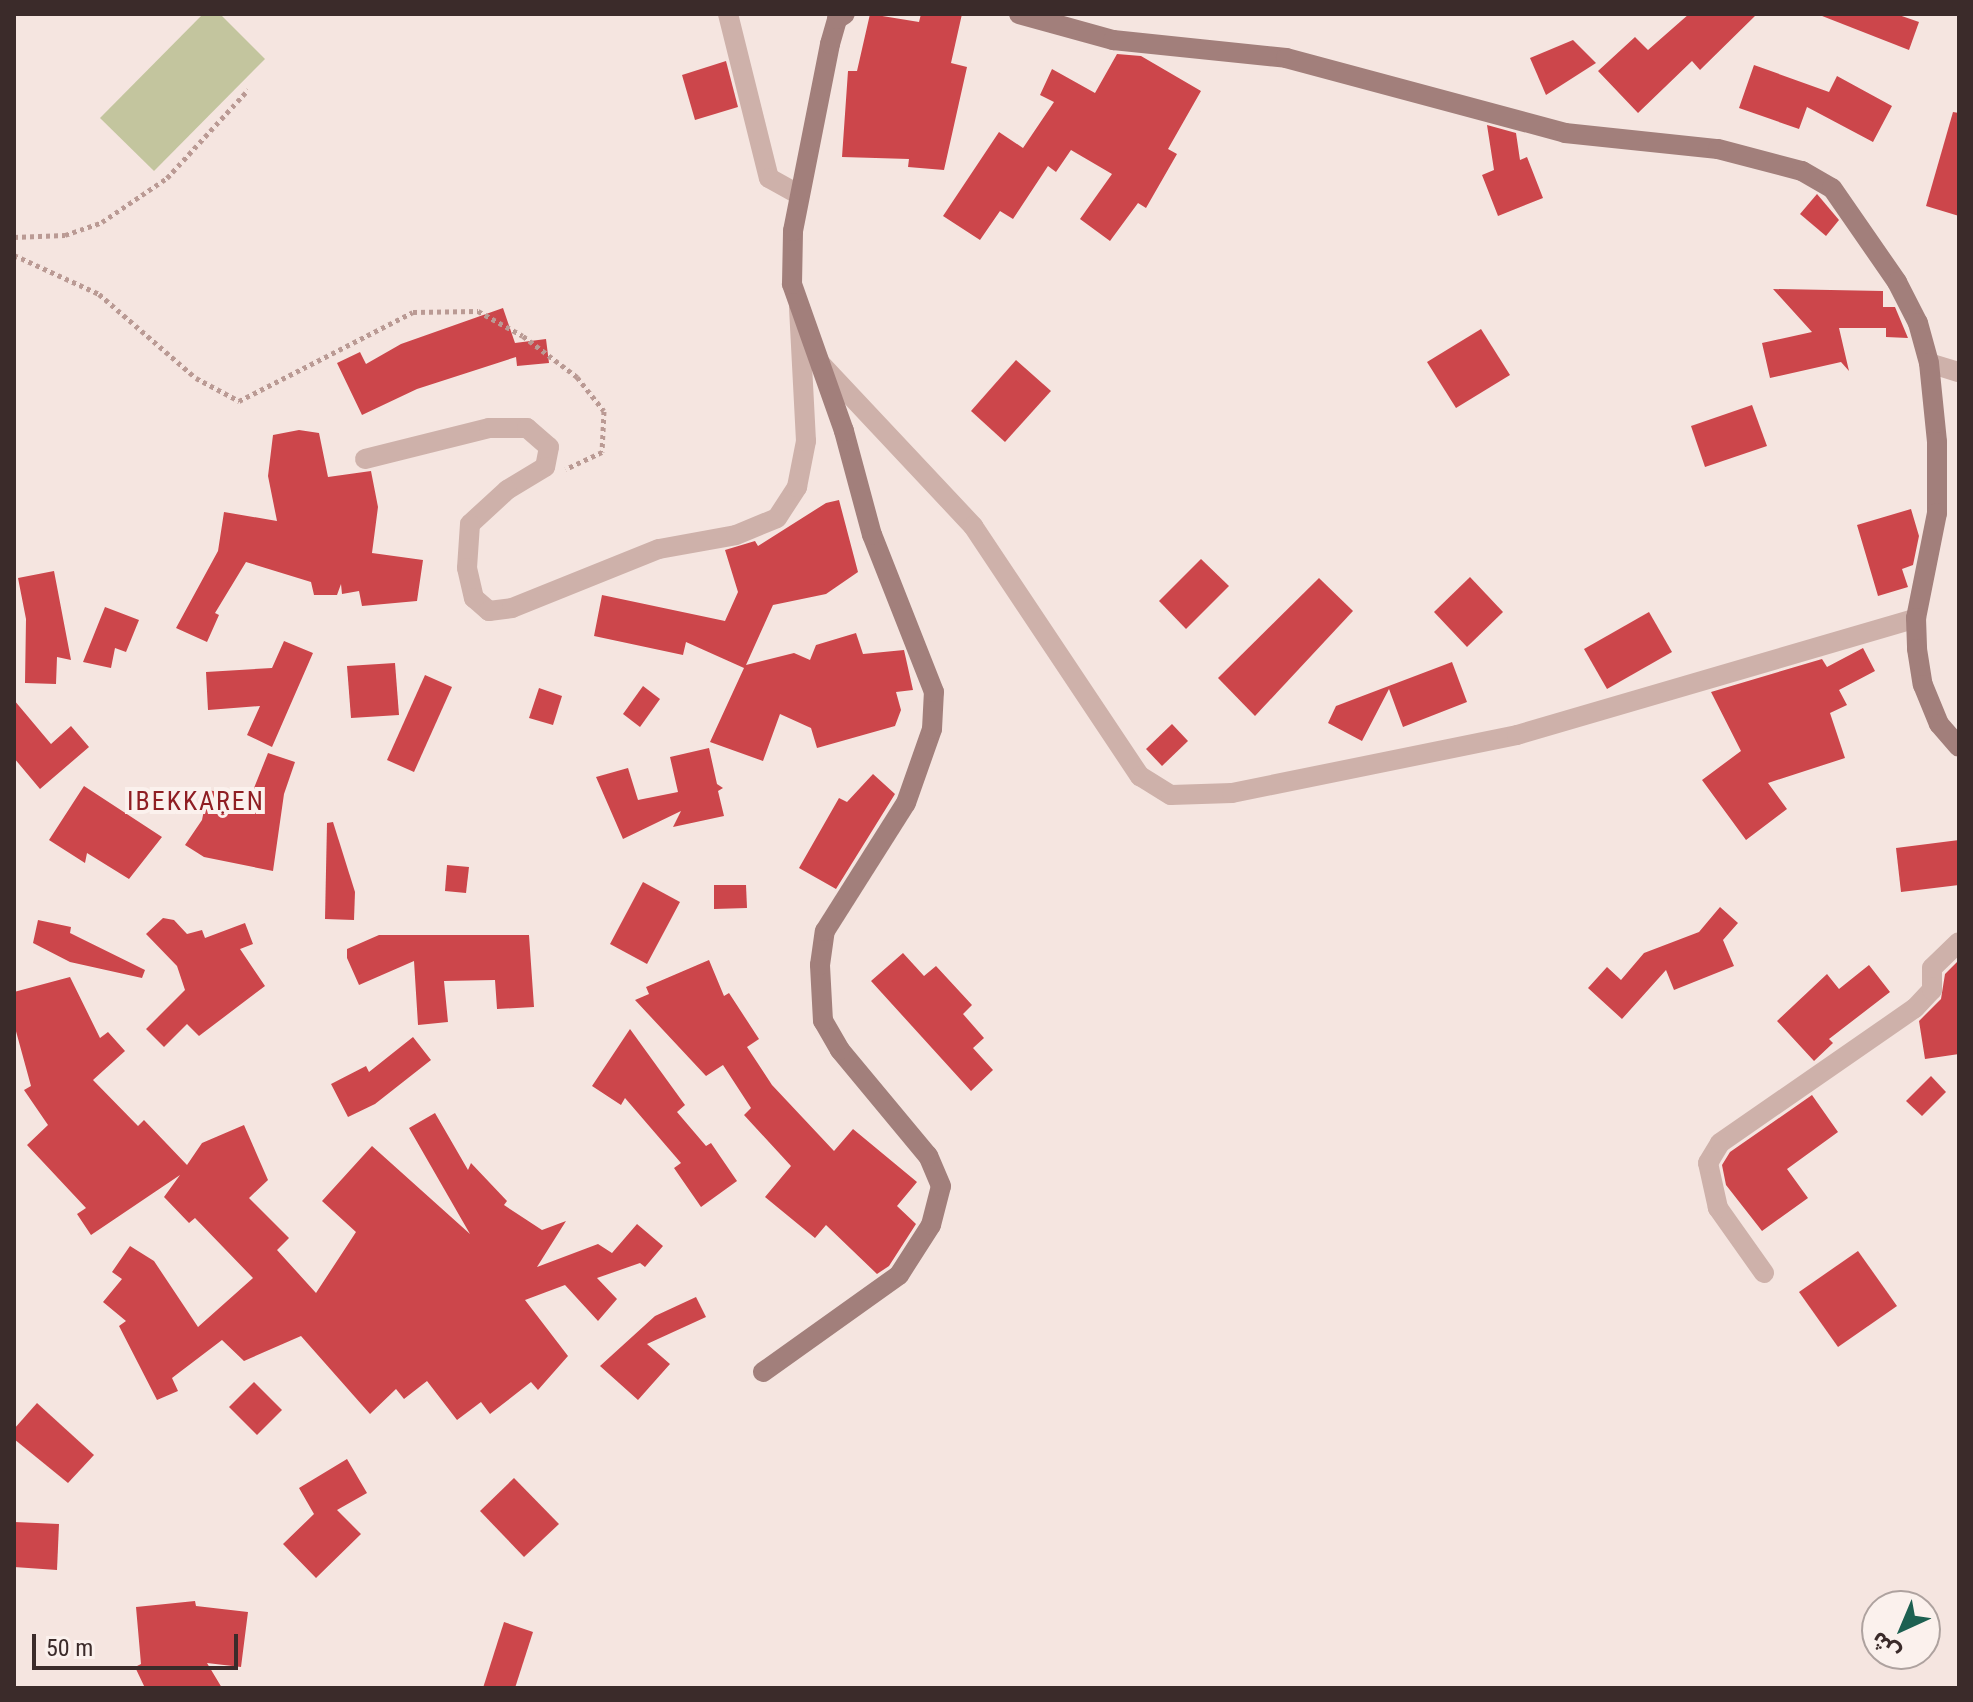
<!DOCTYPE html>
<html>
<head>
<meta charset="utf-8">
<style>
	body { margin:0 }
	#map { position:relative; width:1973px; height:1702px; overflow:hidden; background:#f5e5e0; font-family:"Roboto Condensed","Noto Sans Arabic",sans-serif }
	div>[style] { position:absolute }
	.green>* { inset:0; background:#c3c59e }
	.building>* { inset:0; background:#cc464b }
	.path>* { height:5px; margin-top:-2.5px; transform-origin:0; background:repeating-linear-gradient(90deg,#ba9a94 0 4px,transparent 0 8px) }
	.street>* { height:20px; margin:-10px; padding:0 10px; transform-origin:10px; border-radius:10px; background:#ceb1aa }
	.secondary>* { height:20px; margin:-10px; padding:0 10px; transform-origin:10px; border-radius:10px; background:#a27f7b }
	span { translate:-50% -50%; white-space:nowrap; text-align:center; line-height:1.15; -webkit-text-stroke:8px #fbf1ed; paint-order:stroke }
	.quarter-label { font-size:26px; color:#8f1e23; letter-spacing:2px }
	.frame { position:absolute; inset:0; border:16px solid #3b2b2a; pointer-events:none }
	.north { position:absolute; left:1861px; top:1590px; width:80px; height:80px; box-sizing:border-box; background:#fbf1ed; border:2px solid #aea29f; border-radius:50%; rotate:224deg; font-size:22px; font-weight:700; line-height:32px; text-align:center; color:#3b2b2a }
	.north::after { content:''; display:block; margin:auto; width:28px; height:36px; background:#1d6051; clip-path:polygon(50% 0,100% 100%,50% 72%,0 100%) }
	.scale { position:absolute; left:32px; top:1634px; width:206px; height:36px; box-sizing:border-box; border:4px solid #3b2b2a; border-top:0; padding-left:10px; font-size:24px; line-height:28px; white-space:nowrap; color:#3b2b2a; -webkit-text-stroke:6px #fbf1ed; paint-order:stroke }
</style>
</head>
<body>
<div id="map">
	<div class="green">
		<div style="clip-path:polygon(203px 14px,220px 14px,265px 59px,154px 171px,100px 118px)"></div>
	</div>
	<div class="building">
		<div style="clip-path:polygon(870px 14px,919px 22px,921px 14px,962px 14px,951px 63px,967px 67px,944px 170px,908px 167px,909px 159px,842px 157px,848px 71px,857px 71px)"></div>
		<div style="clip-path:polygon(1689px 14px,1757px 14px,1700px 70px,1692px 61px,1638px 113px,1598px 71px,1635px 37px,1648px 50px)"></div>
		<div style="clip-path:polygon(1817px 14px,1896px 14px,1919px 22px,1909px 50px)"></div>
		<div style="clip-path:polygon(1573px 40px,1596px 63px,1546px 95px,1530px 58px)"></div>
		<div style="clip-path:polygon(1117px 54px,1141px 56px,1201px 91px,1168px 149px,1177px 154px,1146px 208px,1138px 203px,1110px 241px,1080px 219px,1112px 174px,1071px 150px,1056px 172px,1048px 166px,1013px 219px,1000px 211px,980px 240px,943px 216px,999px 132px,1023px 148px,1054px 102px,1040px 95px,1052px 69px,1095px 93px)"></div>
		<div style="clip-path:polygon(726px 61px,738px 107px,695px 120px,682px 75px)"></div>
		<div style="clip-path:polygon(1754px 65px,1829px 92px,1837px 76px,1892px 106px,1873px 142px,1807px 107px,1799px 129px,1739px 108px)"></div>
		<div style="clip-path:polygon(1953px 112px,1959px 113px,1959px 216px,1926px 206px)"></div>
		<div style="clip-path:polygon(1487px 125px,1516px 133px,1520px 160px,1527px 157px,1543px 198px,1498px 216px,1482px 175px,1494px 170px)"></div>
		<div style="clip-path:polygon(1817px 194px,1839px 220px,1826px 236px,1800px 214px)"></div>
		<div style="clip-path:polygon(1773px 289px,1883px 291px,1883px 307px,1895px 307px,1908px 338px,1886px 337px,1886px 328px,1839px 328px,1849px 371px,1841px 362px,1770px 378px,1762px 343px,1812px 332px)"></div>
		<div style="clip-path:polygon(503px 308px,515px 343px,546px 339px,549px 363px,517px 366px,516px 357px,417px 389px,362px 415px,337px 363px,360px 352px,366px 364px,401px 344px)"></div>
		<div style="clip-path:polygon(1481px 329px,1510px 375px,1456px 408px,1427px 362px)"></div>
		<div style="clip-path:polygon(1016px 360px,1051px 391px,1005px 442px,971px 411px)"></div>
		<div style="clip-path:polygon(1752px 405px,1767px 446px,1705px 467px,1691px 426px)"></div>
		<div style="clip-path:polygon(299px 430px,319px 433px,328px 477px,371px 471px,378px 507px,372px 553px,423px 560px,417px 601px,362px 606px,359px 591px,342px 594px,341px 584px,337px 595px,314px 595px,311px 582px,246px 562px,215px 613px,219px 615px,207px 642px,176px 628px,218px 551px,224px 512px,277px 521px,268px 476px,273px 435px)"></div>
		<div style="clip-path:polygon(839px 500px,858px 572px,826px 594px,773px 605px,746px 665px,794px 653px,810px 660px,816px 645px,856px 633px,863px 654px,904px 650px,913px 690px,896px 692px,901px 710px,895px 726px,817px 748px,811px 728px,780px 714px,763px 761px,710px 742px,744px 668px,686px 642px,683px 655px,594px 636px,602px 595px,725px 621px,738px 592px,725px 550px,755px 541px,758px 546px,826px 503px)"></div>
		<div style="clip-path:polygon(1911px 509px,1919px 536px,1913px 565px,1902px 569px,1908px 587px,1878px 596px,1857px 525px)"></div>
		<div style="clip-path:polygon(1201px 559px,1229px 586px,1186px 629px,1159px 601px)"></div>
		<div style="clip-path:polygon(54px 571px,71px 660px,57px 657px,56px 684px,25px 683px,26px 619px,18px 578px)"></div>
		<div style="clip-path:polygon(1470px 577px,1503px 612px,1467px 647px,1434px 612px)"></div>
		<div style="clip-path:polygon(1319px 578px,1353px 611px,1255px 716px,1218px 678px)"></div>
		<div style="clip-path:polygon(105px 607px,139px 620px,126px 652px,115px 648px,111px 668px,83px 662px)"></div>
		<div style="clip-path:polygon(1649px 612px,1672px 652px,1607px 689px,1584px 649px)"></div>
		<div style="clip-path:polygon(284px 641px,313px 653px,272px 747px,247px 735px,260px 706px,208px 710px,206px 672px,272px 668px)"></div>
		<div style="clip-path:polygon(1863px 648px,1875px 671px,1839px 690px,1847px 705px,1830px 713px,1845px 758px,1768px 783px,1787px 809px,1746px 840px,1702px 780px,1741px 751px,1711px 692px,1822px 659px,1827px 667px)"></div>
		<div style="clip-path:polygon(1452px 662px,1467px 702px,1403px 727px,1389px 689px,1362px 741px,1328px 723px,1336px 706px)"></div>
		<div style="clip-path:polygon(395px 663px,399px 715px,351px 718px,347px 666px)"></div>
		<div style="clip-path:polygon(425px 675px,452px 687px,414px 772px,387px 760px)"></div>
		<div style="clip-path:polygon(643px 686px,660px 699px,640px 727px,623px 714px)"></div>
		<div style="clip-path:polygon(539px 688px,562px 696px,553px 725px,529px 718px)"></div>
		<div style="clip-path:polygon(14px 700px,51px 744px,71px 726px,89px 747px,40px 789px,14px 758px)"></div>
		<div style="clip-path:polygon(1172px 724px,1188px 741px,1162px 766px,1146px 749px)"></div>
		<div style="clip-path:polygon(709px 748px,717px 784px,723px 788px,718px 791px,724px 816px,673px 827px,681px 811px,623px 839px,596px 777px,628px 768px,638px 800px,678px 792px,670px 757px)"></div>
		<div style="clip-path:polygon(268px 753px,295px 762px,284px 794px,273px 871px,204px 857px,185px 845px,202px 820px,208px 790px,250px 798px)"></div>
		<div style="clip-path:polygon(873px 774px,895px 794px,836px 889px,799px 868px,839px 798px,847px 802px)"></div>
		<div style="clip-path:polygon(84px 786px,162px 837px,129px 879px,87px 853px,85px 863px,49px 840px)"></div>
		<div style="clip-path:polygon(333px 822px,355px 892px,354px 920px,325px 919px,327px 823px)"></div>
		<div style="clip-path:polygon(1959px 840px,1959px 885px,1901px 892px,1896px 848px)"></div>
		<div style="clip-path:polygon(447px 865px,469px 867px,466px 893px,445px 891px)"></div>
		<div style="clip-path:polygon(643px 882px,680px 902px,647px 964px,610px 944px)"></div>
		<div style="clip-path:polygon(714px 885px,746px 885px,747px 908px,714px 909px)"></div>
		<div style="clip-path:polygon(1720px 907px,1738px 923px,1723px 940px,1734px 966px,1674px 990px,1666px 970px,1622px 1019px,1588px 988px,1607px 967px,1621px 980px,1644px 953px,1699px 932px)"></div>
		<div style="clip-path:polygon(163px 918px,174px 920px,187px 934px,202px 930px,205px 938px,245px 923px,253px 944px,240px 949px,265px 986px,199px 1036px,187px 1024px,164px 1047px,146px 1029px,185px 990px,177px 966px,146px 934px)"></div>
		<div style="clip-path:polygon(38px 920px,71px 927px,70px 933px,145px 970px,142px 978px,70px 962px,33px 943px)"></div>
		<div style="clip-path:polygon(379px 935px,529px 935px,534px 1007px,497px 1009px,495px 980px,444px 981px,448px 1022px,418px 1025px,414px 961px,359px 985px,347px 958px,347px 949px)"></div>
		<div style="clip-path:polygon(903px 953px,924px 976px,936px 966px,972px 1005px,963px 1014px,984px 1038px,973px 1048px,993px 1070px,971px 1091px,871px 981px)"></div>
		<div style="clip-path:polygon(709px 960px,724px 996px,729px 993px,759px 1039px,747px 1047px,772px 1085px,834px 1151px,853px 1129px,917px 1182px,897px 1206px,916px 1224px,889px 1266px,877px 1274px,826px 1225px,815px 1238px,765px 1197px,791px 1166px,744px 1115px,751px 1108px,723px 1065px,706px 1076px,635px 1000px,649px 994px,646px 987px)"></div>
		<div style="clip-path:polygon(1959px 960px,1959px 1054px,1925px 1059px,1919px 1021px,1941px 999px,1945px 974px)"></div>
		<div style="clip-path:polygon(1869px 965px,1890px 992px,1829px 1039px,1833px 1043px,1814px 1061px,1777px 1021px,1827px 974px,1839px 989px)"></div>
		<div style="clip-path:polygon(70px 977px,100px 1038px,108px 1032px,125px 1051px,93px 1080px,138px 1126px,144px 1120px,187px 1165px,202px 1143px,244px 1125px,268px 1180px,249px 1198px,289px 1238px,277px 1250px,316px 1293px,356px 1232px,322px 1201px,372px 1146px,470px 1234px,409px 1128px,435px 1113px,468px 1170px,471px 1163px,507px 1201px,504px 1205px,542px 1230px,566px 1221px,537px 1267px,598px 1244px,612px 1253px,637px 1224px,663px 1246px,645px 1267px,640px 1263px,597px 1278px,617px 1299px,598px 1321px,565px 1285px,525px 1300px,568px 1356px,538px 1390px,531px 1382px,490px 1414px,481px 1402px,457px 1420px,427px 1381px,404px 1399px,396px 1389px,370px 1414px,301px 1336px,244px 1361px,222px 1340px,172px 1378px,178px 1391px,157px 1400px,119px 1326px,126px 1321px,103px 1302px,122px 1279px,112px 1272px,130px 1246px,154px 1261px,198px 1327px,253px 1278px,195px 1218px,189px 1223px,164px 1197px,180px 1175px,91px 1235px,77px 1214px,86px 1208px,27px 1145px,48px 1125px,24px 1090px,31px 1086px,14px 1024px,14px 992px)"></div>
		<div style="clip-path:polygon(630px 1029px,685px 1105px,677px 1112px,706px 1146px,711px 1143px,737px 1181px,701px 1207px,674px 1168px,681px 1163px,625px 1098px,621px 1105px,592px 1086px)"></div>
		<div style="clip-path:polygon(413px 1037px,431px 1060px,375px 1104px,348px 1117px,331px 1084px,366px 1066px,369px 1072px)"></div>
		<div style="clip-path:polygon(1931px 1076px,1946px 1092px,1922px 1116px,1906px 1101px)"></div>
		<div style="clip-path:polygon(1812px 1095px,1838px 1132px,1787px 1169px,1808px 1198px,1762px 1231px,1726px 1185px,1722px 1165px,1730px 1152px)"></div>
		<div style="clip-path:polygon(1858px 1251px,1897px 1306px,1838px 1347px,1799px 1292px)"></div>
		<div style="clip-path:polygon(696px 1297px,706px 1317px,647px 1344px,670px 1364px,638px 1400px,600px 1366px,655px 1316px)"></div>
		<div style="clip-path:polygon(254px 1382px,282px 1410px,257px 1435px,229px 1407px)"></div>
		<div style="clip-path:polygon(37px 1403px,94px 1455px,68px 1483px,14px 1439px,14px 1429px)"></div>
		<div style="clip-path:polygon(347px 1459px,367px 1493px,337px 1510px,361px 1534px,316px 1578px,283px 1544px,314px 1514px,299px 1488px)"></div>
		<div style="clip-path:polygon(514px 1478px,559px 1524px,524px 1557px,480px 1511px)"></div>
		<div style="clip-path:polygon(14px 1522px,59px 1524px,57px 1570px,14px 1567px)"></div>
		<div style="clip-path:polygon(195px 1601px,196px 1606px,248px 1612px,241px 1667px,207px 1663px,222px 1688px,145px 1688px,135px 1667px,141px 1664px,136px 1607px)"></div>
		<div style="clip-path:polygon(504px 1622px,533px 1632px,515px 1688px,483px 1688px)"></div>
	</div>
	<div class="path">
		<div style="left:14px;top:237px;width:51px;rotate:-2.2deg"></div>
		<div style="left:65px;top:235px;width:39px;rotate:-19deg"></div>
		<div style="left:102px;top:222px;width:78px;rotate:-34.1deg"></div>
		<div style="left:167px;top:178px;width:120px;rotate:-47.4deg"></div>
		<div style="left:14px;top:255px;width:94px;rotate:24.6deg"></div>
		<div style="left:99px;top:294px;width:128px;rotate:40.9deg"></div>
		<div style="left:196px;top:378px;width:49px;rotate:28.1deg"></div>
		<div style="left:239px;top:401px;width:195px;rotate:-27.1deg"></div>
		<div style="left:413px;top:312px;width:65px;rotate:-0.9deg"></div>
		<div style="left:478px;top:311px;width:51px;rotate:29.1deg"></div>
		<div style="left:523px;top:336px;width:68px;rotate:37.2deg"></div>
		<div style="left:577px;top:377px;width:43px;rotate:51.5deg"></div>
		<div style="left:604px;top:411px;width:41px;rotate:92.8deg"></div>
		<div style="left:602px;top:452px;width:40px;rotate:155deg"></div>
	</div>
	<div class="street">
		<div style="left:728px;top:14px;width:169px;rotate:76deg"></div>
		<div style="left:769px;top:178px;width:35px;rotate:29deg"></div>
		<div style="left:820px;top:363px;width:224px;rotate:46.8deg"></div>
		<div style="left:973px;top:526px;width:301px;rotate:56.3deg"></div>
		<div style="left:1140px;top:776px;width:36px;rotate:32deg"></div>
		<div style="left:1171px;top:795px;width:61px;rotate:-1.9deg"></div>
		<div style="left:1232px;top:793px;width:291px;rotate:-11.5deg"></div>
		<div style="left:1517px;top:735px;width:416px;rotate:-16.3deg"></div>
		<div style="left:1929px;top:363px;width:31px;rotate:17deg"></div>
		<div style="left:365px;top:459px;width:128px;rotate:-14deg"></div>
		<div style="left:489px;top:428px;width:38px"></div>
		<div style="left:527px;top:428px;width:29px;rotate:41deg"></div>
		<div style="left:549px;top:447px;width:20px;rotate:101deg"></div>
		<div style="left:545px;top:467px;width:44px;rotate:148.8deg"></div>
		<div style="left:507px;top:490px;width:50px;rotate:137.4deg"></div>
		<div style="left:470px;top:524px;width:44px;rotate:93.9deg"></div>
		<div style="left:467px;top:568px;width:31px;rotate:77deg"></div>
		<div style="left:474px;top:598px;width:20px;rotate:41deg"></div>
		<div style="left:489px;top:611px;width:23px;rotate:-7deg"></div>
		<div style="left:512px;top:608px;width:158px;rotate:-21.9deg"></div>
		<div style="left:659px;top:549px;width:78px;rotate:-10.3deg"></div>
		<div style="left:736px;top:535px;width:44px;rotate:-22.5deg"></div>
		<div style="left:777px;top:518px;width:37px;rotate:-57deg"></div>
		<div style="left:797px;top:487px;width:47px;rotate:-78.9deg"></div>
		<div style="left:806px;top:441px;width:134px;rotate:-93deg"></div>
		<div style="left:1764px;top:1273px;width:80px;rotate:-125.3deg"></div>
		<div style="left:1718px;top:1208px;width:46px;rotate:-102.5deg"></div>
		<div style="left:1708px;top:1163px;width:23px;rotate:-59deg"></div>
		<div style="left:1720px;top:1143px;width:237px;rotate:-34.7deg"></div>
		<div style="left:1915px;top:1008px;width:25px;rotate:-47deg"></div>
		<div style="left:1932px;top:990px;width:22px;rotate:-90deg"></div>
		<div style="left:1932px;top:968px;width:37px;rotate:-44deg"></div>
	</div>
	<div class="secondary">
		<div style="left:1019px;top:14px;width:98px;rotate:15.5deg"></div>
		<div style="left:1113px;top:40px;width:174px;rotate:5.9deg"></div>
		<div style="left:1286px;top:58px;width:289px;rotate:15deg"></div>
		<div style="left:1565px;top:133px;width:154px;rotate:6deg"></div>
		<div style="left:1718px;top:149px;width:87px;rotate:14.7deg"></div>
		<div style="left:1802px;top:171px;width:34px;rotate:30deg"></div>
		<div style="left:1832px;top:188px;width:114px;rotate:55.3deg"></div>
		<div style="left:1897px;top:282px;width:46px;rotate:62.9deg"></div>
		<div style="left:1918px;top:323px;width:41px;rotate:74.6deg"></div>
		<div style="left:1929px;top:363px;width:79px;rotate:84.2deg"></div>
		<div style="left:1937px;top:442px;width:71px;rotate:90deg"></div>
		<div style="left:1937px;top:513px;width:107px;rotate:101.3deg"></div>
		<div style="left:1916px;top:618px;width:31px;rotate:88deg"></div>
		<div style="left:1917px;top:649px;width:36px;rotate:81deg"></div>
		<div style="left:1923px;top:685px;width:42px;rotate:67.7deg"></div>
		<div style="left:1939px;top:724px;width:30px;rotate:49deg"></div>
		<div style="left:763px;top:1372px;width:167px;rotate:-35.5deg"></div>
		<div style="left:899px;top:1275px;width:59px;rotate:-57.4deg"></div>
		<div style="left:931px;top:1225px;width:40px;rotate:-75.6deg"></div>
		<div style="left:941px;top:1186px;width:33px;rotate:-113deg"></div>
		<div style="left:928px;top:1156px;width:138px;rotate:-129.7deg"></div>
		<div style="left:840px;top:1050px;width:34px;rotate:-120deg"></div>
		<div style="left:823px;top:1021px;width:56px;rotate:-93.1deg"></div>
		<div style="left:820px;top:965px;width:34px;rotate:-82deg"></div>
		<div style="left:825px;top:931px;width:151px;rotate:-57.7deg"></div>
		<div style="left:906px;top:803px;width:78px;rotate:-70.6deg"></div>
		<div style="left:932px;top:729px;width:37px;rotate:-87deg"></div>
		<div style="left:934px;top:692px;width:169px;rotate:-111.5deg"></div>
		<div style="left:872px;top:535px;width:108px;rotate:-105.1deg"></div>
		<div style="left:844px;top:431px;width:156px;rotate:-109.5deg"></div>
		<div style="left:792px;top:284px;width:53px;rotate:-88.9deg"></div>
		<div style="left:793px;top:231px;width:191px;rotate:-78.8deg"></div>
		<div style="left:830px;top:44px;width:26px;rotate:-74deg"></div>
		<div style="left:837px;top:19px;width:9px;rotate:-32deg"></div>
	</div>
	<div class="quarter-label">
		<span style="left:196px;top:802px">IBEKKAṚEN</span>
	</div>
	<div class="frame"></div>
	<div class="north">ش</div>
	<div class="scale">50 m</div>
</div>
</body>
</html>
